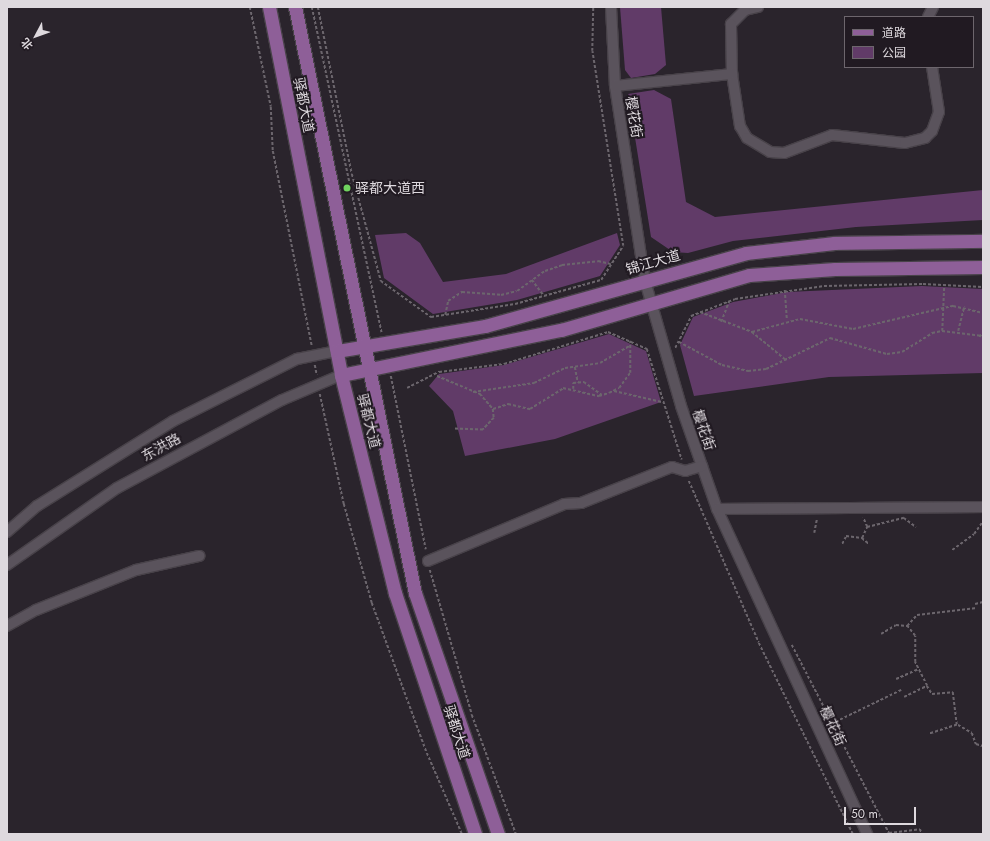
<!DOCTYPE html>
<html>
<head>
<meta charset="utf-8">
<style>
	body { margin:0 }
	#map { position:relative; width:990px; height:841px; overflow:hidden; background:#2a242c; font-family:Jost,"Noto Sans SC",sans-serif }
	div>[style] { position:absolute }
	.green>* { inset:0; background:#613b68 }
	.path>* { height:1.5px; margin-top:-0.75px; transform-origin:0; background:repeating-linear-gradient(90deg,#6c666d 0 3px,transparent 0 5px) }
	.roads { filter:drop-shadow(1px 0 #484249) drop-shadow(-1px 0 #484249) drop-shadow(0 1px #484249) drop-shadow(0 -1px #484249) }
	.minor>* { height:10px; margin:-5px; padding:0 5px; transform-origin:5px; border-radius:5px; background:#5a535c }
	.major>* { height:13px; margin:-6.5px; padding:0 6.5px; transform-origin:6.5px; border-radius:6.5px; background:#8e5f98 }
	.dots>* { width:11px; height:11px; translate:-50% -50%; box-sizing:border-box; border:2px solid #211a22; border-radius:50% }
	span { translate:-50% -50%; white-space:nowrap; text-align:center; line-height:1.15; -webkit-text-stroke:4px #211a22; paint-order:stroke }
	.street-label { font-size:14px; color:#ded9de }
	.poi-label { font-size:14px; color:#ded9de }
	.left { translate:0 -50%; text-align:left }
	.frame { position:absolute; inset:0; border:8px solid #ded9de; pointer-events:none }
	.legend { position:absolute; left:844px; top:16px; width:130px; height:52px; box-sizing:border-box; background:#211a22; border:1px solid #6d666d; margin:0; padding:5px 7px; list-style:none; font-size:12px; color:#ded9de }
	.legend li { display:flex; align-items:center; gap:8px; height:20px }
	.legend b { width:20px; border:1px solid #6d666d }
	.north { position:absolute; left:16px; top:16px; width:40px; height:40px; -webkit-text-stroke:3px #211a22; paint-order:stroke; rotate:229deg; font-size:11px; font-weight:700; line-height:16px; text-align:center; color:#ded9de }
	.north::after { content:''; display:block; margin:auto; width:14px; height:18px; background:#ded9de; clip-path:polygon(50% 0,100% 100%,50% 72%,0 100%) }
	.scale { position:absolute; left:844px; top:807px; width:72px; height:18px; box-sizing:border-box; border:2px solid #ded9de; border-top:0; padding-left:5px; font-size:12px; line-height:14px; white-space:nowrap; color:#ded9de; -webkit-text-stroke:3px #211a22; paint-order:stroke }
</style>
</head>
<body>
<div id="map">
	<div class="green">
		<div style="clip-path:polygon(620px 7px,661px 7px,666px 65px,655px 74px,631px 78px,625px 70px)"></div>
		<div style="clip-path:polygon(654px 90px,671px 99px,686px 202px,715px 217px,983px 190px,983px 220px,856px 227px,733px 241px,688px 253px,673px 252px,651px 237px,628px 94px)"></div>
		<div style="clip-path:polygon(406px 233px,420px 243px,443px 282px,506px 274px,617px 233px,620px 245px,600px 276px,517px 300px,433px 314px,384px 278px,375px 235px)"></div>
		<div style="clip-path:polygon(922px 286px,983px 289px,983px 373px,829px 377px,694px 396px,680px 345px,693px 317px,733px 302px,787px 292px)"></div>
		<div style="clip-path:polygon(609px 334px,646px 351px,661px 402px,555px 439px,465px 456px,453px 411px,429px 386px,439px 374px,504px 365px)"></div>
	</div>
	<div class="path">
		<div style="left:250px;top:7px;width:102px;rotate:78.1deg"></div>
		<div style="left:271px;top:107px;width:44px;rotate:87.4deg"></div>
		<div style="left:273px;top:151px;width:200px;rotate:78.7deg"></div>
		<div style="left:312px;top:7px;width:333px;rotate:77.9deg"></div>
		<div style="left:318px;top:7px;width:170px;rotate:78.5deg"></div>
		<div style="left:352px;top:174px;width:111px;rotate:74.8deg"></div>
		<div style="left:381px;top:281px;width:62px;rotate:35.8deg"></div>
		<div style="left:431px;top:317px;width:85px;rotate:-8.8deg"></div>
		<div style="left:515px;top:304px;width:89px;rotate:-15.6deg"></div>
		<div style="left:601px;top:280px;width:40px;rotate:-57.1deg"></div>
		<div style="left:623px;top:246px;width:197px;rotate:-99deg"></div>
		<div style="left:592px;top:51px;width:44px;rotate:-88.7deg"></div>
		<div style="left:532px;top:280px;width:20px;rotate:53deg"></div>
		<div style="left:785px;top:290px;width:30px;rotate:86deg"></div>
		<div style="left:700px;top:312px;width:56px;rotate:21deg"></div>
		<div style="left:752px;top:332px;width:44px;rotate:39.5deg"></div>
		<div style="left:445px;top:315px;width:14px;rotate:-78deg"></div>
		<div style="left:448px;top:301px;width:17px;rotate:-33deg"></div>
		<div style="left:462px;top:292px;width:39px;rotate:4deg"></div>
		<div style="left:501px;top:295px;width:16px;rotate:-14deg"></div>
		<div style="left:517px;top:291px;width:34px;rotate:-36deg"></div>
		<div style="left:545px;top:271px;width:18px;rotate:-19deg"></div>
		<div style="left:562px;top:265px;width:36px;rotate:-6deg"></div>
		<div style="left:598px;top:261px;width:13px;rotate:13deg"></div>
		<div style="left:721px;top:322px;width:22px;rotate:-69deg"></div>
		<div style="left:942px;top:331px;width:46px;rotate:-87.5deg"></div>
		<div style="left:958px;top:331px;width:25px;rotate:-76deg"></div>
		<div style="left:752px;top:332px;width:50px;rotate:-15.2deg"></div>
		<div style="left:800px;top:319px;width:54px;rotate:10.7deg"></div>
		<div style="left:853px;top:329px;width:103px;rotate:-13deg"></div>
		<div style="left:953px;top:306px;width:31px;rotate:13deg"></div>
		<div style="left:979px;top:337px;width:6px;rotate:-45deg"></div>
		<div style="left:679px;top:342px;width:49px;rotate:28.1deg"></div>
		<div style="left:722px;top:365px;width:27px;rotate:13deg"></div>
		<div style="left:748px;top:371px;width:18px;rotate:-6deg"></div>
		<div style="left:766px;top:369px;width:71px;rotate:-25.8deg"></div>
		<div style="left:830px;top:338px;width:59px;rotate:15.7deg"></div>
		<div style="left:887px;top:354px;width:15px;rotate:-8deg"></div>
		<div style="left:902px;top:352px;width:36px;rotate:-32deg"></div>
		<div style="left:932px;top:333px;width:10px;rotate:-11deg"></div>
		<div style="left:942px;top:331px;width:41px;rotate:7deg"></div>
		<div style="left:675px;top:348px;width:36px;rotate:-63deg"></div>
		<div style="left:691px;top:316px;width:47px;rotate:-21.1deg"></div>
		<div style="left:735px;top:299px;width:90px;rotate:-8.3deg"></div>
		<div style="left:824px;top:286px;width:99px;rotate:-1.2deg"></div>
		<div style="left:923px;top:284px;width:60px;rotate:2.9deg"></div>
		<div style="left:315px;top:365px;width:10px;rotate:79deg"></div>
		<div style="left:575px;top:367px;width:16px;rotate:79deg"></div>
		<div style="left:391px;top:376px;width:177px;rotate:78.6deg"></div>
		<div style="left:437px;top:376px;width:47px;rotate:22.7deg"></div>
		<div style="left:480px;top:394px;width:20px;rotate:49deg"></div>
		<div style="left:493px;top:409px;width:9px;rotate:84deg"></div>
		<div style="left:494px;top:418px;width:16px;rotate:133deg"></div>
		<div style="left:483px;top:430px;width:29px;rotate:-178deg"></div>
		<div style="left:407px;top:388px;width:36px;rotate:-27deg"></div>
		<div style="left:439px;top:372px;width:65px;rotate:-7deg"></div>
		<div style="left:504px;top:364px;width:109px;rotate:-17.1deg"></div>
		<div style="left:608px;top:332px;width:43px;rotate:23.6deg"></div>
		<div style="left:647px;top:349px;width:116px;rotate:72.5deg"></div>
		<div style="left:573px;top:389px;width:6px;rotate:-90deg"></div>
		<div style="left:573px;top:383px;width:11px;rotate:-5deg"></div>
		<div style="left:584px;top:382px;width:22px;rotate:36deg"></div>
		<div style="left:614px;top:391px;width:49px;rotate:12.9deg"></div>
		<div style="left:473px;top:392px;width:62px;rotate:-8.4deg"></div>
		<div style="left:534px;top:383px;width:34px;rotate:-26deg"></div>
		<div style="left:565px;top:368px;width:35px;rotate:-8deg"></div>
		<div style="left:600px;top:363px;width:34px;rotate:-30deg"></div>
		<div style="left:320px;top:394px;width:113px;rotate:77.7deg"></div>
		<div style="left:344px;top:504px;width:103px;rotate:74.2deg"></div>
		<div style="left:372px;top:603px;width:160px;rotate:69.9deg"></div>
		<div style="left:427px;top:753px;width:88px;rotate:66.6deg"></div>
		<div style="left:493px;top:409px;width:16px;rotate:-18deg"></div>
		<div style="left:508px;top:404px;width:23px;rotate:13deg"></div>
		<div style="left:530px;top:409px;width:39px;rotate:-32deg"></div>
		<div style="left:563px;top:388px;width:37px;rotate:13deg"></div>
		<div style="left:599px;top:396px;width:10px;rotate:-17deg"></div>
		<div style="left:609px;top:393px;width:11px;rotate:-27deg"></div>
		<div style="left:619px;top:388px;width:19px;rotate:-54deg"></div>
		<div style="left:630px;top:373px;width:32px;rotate:-90deg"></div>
		<div style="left:689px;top:481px;width:176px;rotate:66.6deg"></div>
		<div style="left:759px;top:643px;width:213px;rotate:63.8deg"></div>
		<div style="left:867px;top:527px;width:38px;rotate:-14deg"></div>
		<div style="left:904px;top:518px;width:15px;rotate:37deg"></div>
		<div style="left:814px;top:533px;width:15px;rotate:-79deg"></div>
		<div style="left:862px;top:538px;width:9px;rotate:41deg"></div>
		<div style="left:842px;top:544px;width:9px;rotate:-63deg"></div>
		<div style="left:846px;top:536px;width:16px;rotate:7deg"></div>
		<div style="left:862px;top:538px;width:12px;rotate:-66deg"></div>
		<div style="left:867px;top:527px;width:10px;rotate:-114deg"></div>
		<div style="left:952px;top:550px;width:27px;rotate:-36deg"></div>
		<div style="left:974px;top:534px;width:16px;rotate:-55deg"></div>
		<div style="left:430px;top:570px;width:151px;rotate:73.8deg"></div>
		<div style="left:472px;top:715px;width:127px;rotate:69.7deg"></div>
		<div style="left:975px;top:604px;width:8px;rotate:-14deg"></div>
		<div style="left:881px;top:634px;width:17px;rotate:-31deg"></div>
		<div style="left:896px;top:625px;width:11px;rotate:5deg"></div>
		<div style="left:907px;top:626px;width:15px;rotate:-48deg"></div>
		<div style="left:917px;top:615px;width:60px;rotate:-6.7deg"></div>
		<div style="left:792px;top:645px;width:212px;rotate:62.7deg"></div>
		<div style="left:889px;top:833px;width:31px;rotate:-7deg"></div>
		<div style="left:920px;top:829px;width:5px;rotate:68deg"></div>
		<div style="left:896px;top:679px;width:24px;rotate:-24deg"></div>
		<div style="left:927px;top:686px;width:9px;rotate:58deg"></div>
		<div style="left:932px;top:694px;width:21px;rotate:-5deg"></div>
		<div style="left:953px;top:692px;width:33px;rotate:83deg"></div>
		<div style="left:957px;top:725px;width:29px;rotate:162deg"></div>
		<div style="left:904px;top:697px;width:25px;rotate:-26deg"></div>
		<div style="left:927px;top:686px;width:27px;rotate:-117deg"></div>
		<div style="left:915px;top:662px;width:26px;rotate:-90deg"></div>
		<div style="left:915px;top:636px;width:13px;rotate:-129deg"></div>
		<div style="left:831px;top:724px;width:78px;rotate:-25.9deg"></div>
		<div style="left:958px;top:725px;width:16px;rotate:30deg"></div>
		<div style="left:972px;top:733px;width:12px;rotate:70deg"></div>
		<div style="left:976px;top:744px;width:7px;rotate:16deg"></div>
	</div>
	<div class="roads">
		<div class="minor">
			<div style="left:611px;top:7px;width:79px;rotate:87.1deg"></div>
			<div style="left:615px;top:86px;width:197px;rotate:81.3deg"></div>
			<div style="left:645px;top:281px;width:130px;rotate:73.9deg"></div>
			<div style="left:681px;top:406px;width:109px;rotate:70.7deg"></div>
			<div style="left:717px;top:509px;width:358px;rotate:65.2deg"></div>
			<div style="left:758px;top:7px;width:13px;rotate:167deg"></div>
			<div style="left:745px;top:10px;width:20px;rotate:135deg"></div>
			<div style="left:731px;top:24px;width:50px;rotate:88.9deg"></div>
			<div style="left:732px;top:74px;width:53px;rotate:81.3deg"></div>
			<div style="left:740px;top:126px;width:14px;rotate:60deg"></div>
			<div style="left:747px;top:138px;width:27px;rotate:31deg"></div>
			<div style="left:770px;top:152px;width:14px;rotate:4deg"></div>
			<div style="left:784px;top:153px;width:51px;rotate:-20.6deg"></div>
			<div style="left:832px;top:135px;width:73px;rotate:6.3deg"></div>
			<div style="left:905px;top:143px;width:21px;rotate:-14deg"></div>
			<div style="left:925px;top:138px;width:10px;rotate:-45deg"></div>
			<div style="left:932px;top:131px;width:20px;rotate:-70deg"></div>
			<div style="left:939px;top:112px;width:46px;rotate:-98.8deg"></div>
			<div style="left:928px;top:17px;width:11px;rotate:-63deg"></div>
			<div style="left:615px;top:86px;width:118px;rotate:-5.9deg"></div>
			<div style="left:717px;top:509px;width:266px;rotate:-0.4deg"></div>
			<div style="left:7px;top:532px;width:40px;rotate:-41deg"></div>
			<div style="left:37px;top:506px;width:160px;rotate:-32deg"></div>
			<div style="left:173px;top:421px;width:139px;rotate:-26.6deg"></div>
			<div style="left:297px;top:359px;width:41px;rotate:-11.3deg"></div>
			<div style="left:428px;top:561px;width:147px;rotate:-22.7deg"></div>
			<div style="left:564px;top:504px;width:17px;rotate:-3deg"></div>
			<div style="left:581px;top:503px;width:98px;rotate:-21.6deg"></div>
			<div style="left:672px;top:467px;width:14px;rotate:17deg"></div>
			<div style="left:685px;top:471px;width:18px;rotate:-16deg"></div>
			<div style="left:7px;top:565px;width:134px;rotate:-35deg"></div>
			<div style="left:117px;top:488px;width:187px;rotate:-28.1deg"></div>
			<div style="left:282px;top:400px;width:64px;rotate:-23deg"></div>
			<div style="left:7px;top:626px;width:33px;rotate:-29deg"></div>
			<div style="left:36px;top:610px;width:108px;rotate:-21.8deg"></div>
			<div style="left:136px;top:570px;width:65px;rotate:-12.5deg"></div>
		</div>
		<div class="major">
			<div style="left:269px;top:7px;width:375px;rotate:78.9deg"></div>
			<div style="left:341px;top:375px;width:225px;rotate:76.1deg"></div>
			<div style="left:395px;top:593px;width:254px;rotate:71.6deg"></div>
			<div style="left:295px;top:7px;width:598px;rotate:78.43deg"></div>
			<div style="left:415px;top:593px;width:255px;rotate:71deg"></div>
			<div style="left:337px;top:351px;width:150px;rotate:-9.6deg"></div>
			<div style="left:485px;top:326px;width:271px;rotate:-15.6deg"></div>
			<div style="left:746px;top:253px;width:89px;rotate:-6.5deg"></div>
			<div style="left:834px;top:243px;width:149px;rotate:-0.8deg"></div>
			<div style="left:341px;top:375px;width:225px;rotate:-11.6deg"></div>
			<div style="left:561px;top:330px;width:196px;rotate:-16.3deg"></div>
			<div style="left:749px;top:275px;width:86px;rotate:-4deg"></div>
			<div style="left:835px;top:269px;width:148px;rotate:-0.8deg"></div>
		</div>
	</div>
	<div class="dots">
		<div style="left:347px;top:188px;background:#70d35f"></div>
	</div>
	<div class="street-label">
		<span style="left:304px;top:105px;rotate:79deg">驿都大道</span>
		<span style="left:634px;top:117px;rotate:81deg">樱花街</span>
		<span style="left:653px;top:262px;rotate:-16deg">锦江大道</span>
		<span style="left:369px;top:421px;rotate:76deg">驿都大道</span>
		<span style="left:704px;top:430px;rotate:71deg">樱花街</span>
		<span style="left:161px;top:447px;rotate:-29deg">东洪路</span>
		<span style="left:833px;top:726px;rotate:65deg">樱花街</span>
		<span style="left:457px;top:732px;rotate:72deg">驿都大道</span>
	</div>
	<div class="poi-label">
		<span class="left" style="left:355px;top:188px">驿都大道西</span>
	</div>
	<div class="frame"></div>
	<ul class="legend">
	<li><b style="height:5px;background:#8e5f98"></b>道路</li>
	<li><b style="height:11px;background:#613b68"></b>公园</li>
	</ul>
	<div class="north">北</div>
	<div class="scale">50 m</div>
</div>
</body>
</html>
